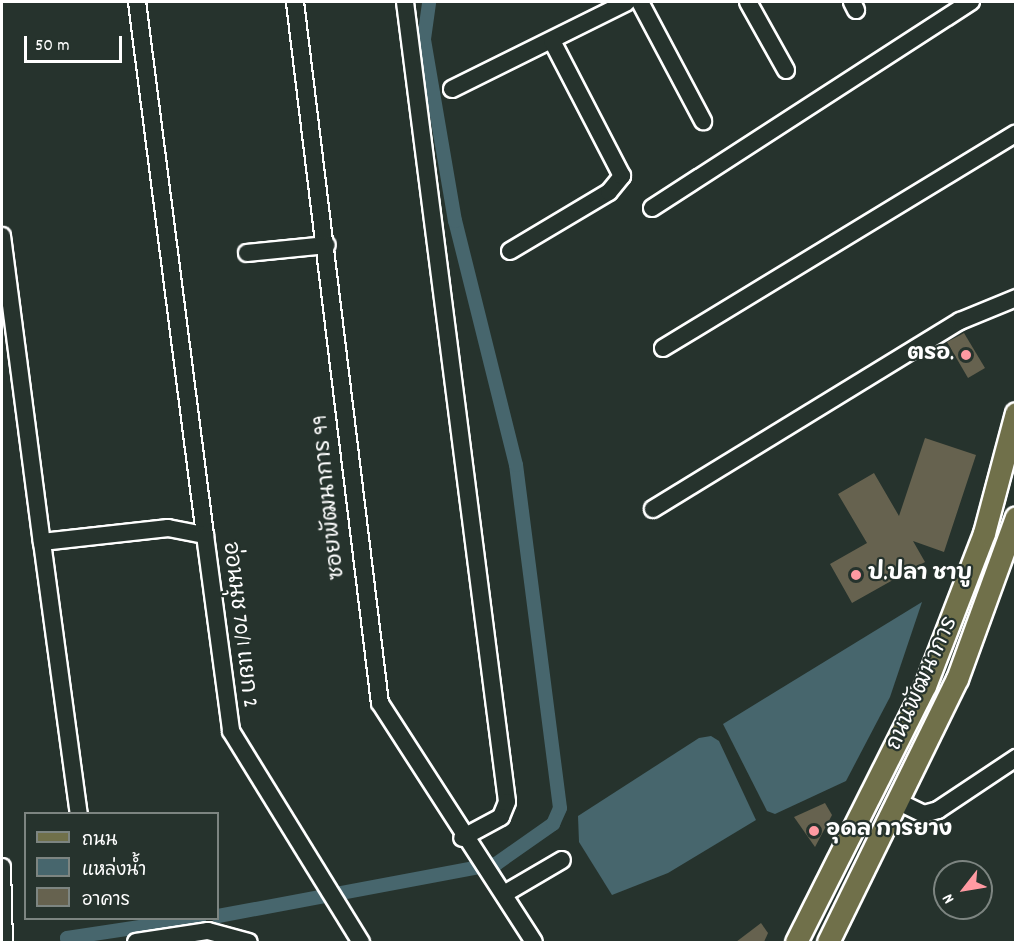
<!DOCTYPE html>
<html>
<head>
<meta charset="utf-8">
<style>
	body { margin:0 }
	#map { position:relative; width:1017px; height:944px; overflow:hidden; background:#26332d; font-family:Dekko,"Playpen Sans Thai",sans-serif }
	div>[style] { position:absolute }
	.water>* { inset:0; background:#47666d }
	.canal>* { height:14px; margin:-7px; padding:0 7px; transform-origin:7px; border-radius:7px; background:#47666d }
	.building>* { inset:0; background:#66624f }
	.roads { filter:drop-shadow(2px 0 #fff) drop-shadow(-2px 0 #fff) drop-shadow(0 2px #fff) drop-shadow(0 -2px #fff) }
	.minor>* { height:16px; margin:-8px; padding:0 8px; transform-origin:8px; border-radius:8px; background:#26332d }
	.major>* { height:21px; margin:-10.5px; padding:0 10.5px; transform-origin:10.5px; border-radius:10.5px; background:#70704a }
	.dots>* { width:16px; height:16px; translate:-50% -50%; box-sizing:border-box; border:3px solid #26332d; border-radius:50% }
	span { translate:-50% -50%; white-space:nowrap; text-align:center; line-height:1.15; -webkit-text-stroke:4.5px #26332d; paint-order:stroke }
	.poi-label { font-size:22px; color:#fff; font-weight:700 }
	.right { translate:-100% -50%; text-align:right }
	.left { translate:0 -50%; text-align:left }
	.street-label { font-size:22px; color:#fff }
	.frame { position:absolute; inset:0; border:3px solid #fff; pointer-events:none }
	.legend { position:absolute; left:24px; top:812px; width:195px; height:108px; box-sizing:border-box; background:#26332d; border:2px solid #7d8581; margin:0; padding:8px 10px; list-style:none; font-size:18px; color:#fff }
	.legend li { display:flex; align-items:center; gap:12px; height:30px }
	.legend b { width:30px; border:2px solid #7d8581 }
	.north { position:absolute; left:933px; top:860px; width:60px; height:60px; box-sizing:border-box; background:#26332d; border:2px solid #7d8581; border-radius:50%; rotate:239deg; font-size:16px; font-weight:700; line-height:24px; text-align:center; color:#fff }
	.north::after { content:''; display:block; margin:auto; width:21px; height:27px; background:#ff9aa2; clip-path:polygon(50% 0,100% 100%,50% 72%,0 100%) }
	.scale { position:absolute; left:24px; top:36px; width:98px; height:27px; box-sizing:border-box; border:3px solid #fff; border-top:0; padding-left:8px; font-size:18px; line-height:21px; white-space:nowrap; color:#fff; -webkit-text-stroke:4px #26332d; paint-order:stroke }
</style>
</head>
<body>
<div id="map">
	<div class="water">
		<div style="clip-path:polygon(922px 602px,890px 697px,846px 781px,775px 814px,767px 811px,723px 724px)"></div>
		<div style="clip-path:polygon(711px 736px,719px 741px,756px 820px,668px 873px,612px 895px,579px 842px,578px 816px,699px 738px)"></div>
	</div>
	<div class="canal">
		<div style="left:218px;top:916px;width:283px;rotate:-10.6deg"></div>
		<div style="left:496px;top:864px;width:70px;rotate:-35.1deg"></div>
		<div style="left:553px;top:824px;width:17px;rotate:-66deg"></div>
		<div style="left:560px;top:808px;width:346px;rotate:-97.3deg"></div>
		<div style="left:516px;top:465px;width:252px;rotate:-104deg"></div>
		<div style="left:455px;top:221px;width:185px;rotate:-99.7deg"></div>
		<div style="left:424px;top:39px;width:37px;rotate:-82deg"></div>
		<div style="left:68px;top:942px;width:4px;rotate:-104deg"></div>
		<div style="left:67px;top:938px;width:134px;rotate:-8.6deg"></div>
	</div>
	<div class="building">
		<div style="clip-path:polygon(964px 333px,985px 368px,968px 378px,947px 342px)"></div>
		<div style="clip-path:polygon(925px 438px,976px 455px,944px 552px,913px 541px,925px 562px,852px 603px,830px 564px,867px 543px,838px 494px,874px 473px,899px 516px)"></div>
		<div style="clip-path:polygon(825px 803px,832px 815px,815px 847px,794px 817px)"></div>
		<div style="clip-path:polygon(761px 923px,768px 933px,764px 942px,736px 942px)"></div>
	</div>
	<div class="roads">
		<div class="minor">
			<div style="left:137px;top:2px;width:537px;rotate:82.73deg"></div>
			<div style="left:295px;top:2px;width:706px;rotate:83.09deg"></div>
			<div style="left:380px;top:703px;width:284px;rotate:57.2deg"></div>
			<div style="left:405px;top:2px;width:806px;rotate:82.73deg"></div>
			<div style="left:507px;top:802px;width:16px;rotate:112deg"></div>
			<div style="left:501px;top:817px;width:44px;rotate:151.7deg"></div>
			<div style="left:640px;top:2px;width:135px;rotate:62.1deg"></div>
			<div style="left:748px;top:2px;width:78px;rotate:60.8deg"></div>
			<div style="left:852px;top:2px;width:9px;rotate:63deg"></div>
			<div style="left:452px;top:89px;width:195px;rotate:-26.4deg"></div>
			<div style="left:652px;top:208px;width:380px;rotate:-32.9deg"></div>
			<div style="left:2px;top:236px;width:309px;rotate:82.6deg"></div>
			<div style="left:42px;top:542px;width:127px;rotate:-6.3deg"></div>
			<div style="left:168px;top:528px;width:38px;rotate:11deg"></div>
			<div style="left:205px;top:535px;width:198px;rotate:82.4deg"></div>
			<div style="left:231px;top:731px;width:248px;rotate:58.4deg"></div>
			<div style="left:510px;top:251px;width:115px;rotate:-30.8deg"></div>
			<div style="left:609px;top:192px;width:21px;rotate:-51deg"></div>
			<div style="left:622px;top:176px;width:152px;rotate:-117.4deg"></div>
			<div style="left:247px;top:253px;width:80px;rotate:-5.7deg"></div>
			<div style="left:663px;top:348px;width:413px;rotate:-31.3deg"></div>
			<div style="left:653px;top:509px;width:360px;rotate:-31.5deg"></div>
			<div style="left:960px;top:321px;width:61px;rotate:-22.3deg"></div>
			<div style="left:42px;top:542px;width:275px;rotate:82.3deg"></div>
			<div style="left:899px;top:802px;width:28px;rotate:26deg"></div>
			<div style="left:924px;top:814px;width:15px;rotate:-16deg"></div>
			<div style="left:938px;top:810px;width:94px;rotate:-33.7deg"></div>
			<div style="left:2px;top:867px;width:75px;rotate:88.5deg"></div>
			<div style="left:504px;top:894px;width:67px;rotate:-30.4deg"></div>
			<div style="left:136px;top:942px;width:73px;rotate:-8.7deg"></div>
			<div style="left:208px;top:931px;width:42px;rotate:15deg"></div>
		</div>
		<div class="major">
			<div style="left:796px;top:942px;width:287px;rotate:-63.3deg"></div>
			<div style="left:925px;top:686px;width:164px;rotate:-68.9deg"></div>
			<div style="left:984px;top:533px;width:124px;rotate:-75.1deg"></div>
			<div style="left:828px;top:942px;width:293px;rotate:-63.9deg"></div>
			<div style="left:957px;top:679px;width:172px;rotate:-70deg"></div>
		</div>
	</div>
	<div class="dots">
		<div style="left:966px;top:355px;background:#ff9aa2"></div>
		<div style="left:856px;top:575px;background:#ff9aa2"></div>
		<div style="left:814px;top:831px;background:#ff9aa2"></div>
	</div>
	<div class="poi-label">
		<span class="right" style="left:954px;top:355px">ตรอ.</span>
		<span class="left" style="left:868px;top:575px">ป.ปลา ชาบู</span>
		<span class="left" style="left:826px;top:831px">อุดล การยาง</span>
	</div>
	<div class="street-label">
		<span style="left:330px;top:497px;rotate:-96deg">ซอยพัฒนาการ 99</span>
		<span style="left:239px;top:625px;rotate:83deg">อ่อนนุช 70/1 แยก 2</span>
		<span style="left:923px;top:684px;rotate:-66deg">ถนนพัฒนาการ</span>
	</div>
	<div class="frame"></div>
	<ul class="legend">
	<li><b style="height:8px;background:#70704a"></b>ถนน</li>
	<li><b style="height:16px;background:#47666d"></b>แหล่งน้ำ</li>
	<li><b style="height:16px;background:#66624f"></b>อาคาร</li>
	</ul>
	<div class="north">N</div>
	<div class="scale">50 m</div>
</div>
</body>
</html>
